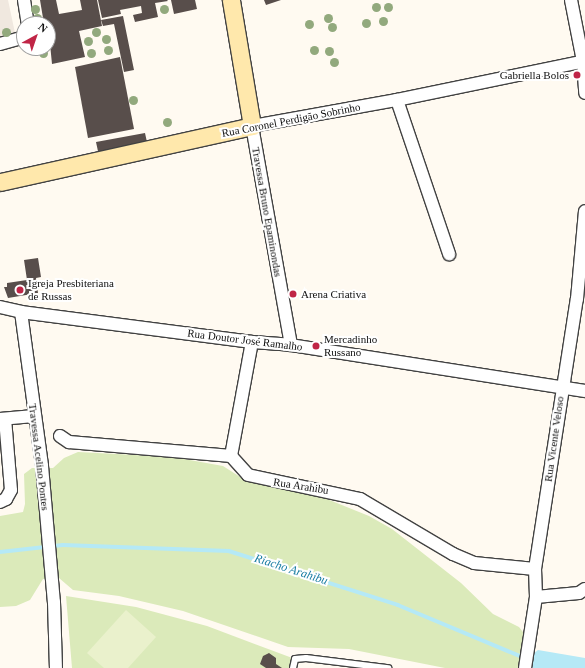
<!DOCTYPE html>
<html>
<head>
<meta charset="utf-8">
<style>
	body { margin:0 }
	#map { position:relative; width:585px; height:668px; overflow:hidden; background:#fffaf1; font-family:Georgia,serif }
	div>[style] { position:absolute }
	.green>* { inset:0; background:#dbeaba }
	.pitch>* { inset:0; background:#eaf1cc }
	.plaza>* { inset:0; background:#f0e8df }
	.water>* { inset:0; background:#b5e9f6 }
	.stream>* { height:3.5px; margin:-1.75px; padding:0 1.75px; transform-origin:1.75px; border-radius:1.75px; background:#b5e9f6 }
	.building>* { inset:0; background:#584e4b }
	.roads { filter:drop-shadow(1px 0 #424242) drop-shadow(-1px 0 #424242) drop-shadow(0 1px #424242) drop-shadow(0 -1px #424242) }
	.lane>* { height:6px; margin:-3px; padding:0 3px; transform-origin:3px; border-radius:3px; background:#fff }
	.street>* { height:12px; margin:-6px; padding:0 6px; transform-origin:6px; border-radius:6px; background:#fff }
	.secondary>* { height:17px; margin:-8.5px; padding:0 8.5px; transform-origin:8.5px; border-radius:8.5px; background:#ffe8ac }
	.trees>* { width:9px; height:9px; margin:-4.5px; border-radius:50%; background:#92a97d }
	.dots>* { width:11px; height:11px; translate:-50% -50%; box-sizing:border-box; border:2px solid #fff; border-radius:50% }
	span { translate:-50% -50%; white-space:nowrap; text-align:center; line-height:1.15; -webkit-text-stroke:4px #fff; paint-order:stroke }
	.poi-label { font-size:11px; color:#0f0f0f }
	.right { translate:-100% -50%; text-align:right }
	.left { translate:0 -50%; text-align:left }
	.street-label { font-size:11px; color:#0f0f0f }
	.water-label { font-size:12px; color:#177ca2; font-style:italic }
	.north { position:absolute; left:16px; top:16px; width:40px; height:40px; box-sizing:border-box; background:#fff; border:1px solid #9f9f9f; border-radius:50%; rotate:40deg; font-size:11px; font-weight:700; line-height:16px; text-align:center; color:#0f0f0f }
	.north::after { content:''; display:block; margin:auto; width:14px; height:18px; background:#c02546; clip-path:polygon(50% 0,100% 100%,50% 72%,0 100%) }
</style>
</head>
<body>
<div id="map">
	<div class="green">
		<div style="clip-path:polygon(78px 452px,173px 457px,223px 466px,248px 482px,317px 495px,369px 516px,392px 529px,461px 583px,493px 614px,519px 627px,526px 636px,522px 668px,445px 668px,349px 649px,288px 647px,183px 611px,119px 596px,73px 590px,59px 578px,43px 579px,30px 600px,16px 606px,0 607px,0 516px,23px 512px,25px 504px,24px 474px,32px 468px,53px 468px,64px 458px)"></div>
		<div style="clip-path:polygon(66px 596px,136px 607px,207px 626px,295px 659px,293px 668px,72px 668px)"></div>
	</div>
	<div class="pitch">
		<div style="clip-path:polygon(126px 610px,156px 637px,128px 668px,104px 668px,87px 653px)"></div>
	</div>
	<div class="plaza">
		<div style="clip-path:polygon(0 0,8px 0,15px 33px,0 36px)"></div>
	</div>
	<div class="water">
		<div style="clip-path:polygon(538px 650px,585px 658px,585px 668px,530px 668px,533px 654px)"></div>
	</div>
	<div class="stream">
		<div style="left:0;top:552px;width:63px;rotate:-6.3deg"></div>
		<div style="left:63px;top:545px;width:166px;rotate:2.1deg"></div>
		<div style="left:229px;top:551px;width:177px;rotate:17.7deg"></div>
		<div style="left:398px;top:605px;width:138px;rotate:22.7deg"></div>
	</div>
	<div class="building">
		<div style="clip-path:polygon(40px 0,56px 0,59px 14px,82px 10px,80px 0,97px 0,102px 26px,79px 31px,85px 57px,52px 64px,48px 24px,44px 24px)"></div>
		<div style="clip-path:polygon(98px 0,167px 0,168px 1px,155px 3px,158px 17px,135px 22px,133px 15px,142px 13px,141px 6px,120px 10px,121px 14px,102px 18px)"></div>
		<div style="clip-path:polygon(171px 0,195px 0,197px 9px,174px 14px)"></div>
		<div style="clip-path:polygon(264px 0,281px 0,266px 5px)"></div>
		<div style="clip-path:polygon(123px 16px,134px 70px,124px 72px,114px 24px,103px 26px,101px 20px)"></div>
		<div style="clip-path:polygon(120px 57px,134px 129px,88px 138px,75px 67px)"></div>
		<div style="clip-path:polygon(145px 133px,148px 147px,99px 156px,96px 142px)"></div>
		<div style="clip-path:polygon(38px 258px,41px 277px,36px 278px,38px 293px,8px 298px,4px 287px,7px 287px,7px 283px,27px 280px,24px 260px)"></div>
		<div style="clip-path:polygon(269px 653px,276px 658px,276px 664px,282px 668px,266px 668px,260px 664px,263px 656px)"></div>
	</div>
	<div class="roads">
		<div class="lane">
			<div style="left:293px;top:668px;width:9px;rotate:-77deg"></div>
			<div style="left:295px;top:659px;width:11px;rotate:-5deg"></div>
			<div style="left:306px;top:658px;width:83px;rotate:7deg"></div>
		</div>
		<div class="street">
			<div style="left:24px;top:0;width:24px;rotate:81deg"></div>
			<div style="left:571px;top:0;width:62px;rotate:78.9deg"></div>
			<div style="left:583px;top:61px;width:32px;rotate:86deg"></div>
			<div style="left:0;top:44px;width:25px;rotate:-16deg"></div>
			<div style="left:397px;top:100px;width:163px;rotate:71.3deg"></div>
			<div style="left:0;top:307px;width:22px;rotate:13deg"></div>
			<div style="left:21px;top:312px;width:233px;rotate:7.4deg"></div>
			<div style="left:252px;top:342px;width:39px;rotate:4deg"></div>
			<div style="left:291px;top:345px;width:298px;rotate:8.9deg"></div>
			<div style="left:21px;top:312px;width:155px;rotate:82.2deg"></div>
			<div style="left:42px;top:466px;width:137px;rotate:85deg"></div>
			<div style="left:54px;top:602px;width:66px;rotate:88.3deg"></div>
			<div style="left:291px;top:345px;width:222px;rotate:-100.1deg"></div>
			<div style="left:252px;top:126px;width:147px;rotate:-10.2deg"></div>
			<div style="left:397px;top:100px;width:192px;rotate:-11.7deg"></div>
			<div style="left:0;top:419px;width:34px;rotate:-5deg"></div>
			<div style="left:60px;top:436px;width:11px;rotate:34deg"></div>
			<div style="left:69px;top:442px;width:163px;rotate:4.9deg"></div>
			<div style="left:231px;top:456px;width:25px;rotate:48deg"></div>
			<div style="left:248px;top:475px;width:115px;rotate:12.1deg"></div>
			<div style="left:360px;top:499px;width:108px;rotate:30.6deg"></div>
			<div style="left:453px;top:554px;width:23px;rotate:23deg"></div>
			<div style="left:474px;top:563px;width:61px;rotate:5.6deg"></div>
			<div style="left:231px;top:456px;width:116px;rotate:-79.6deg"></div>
			<div style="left:0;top:502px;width:7px;rotate:-27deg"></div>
			<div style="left:6px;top:499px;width:10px;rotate:-61deg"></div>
			<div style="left:11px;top:490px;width:71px;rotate:-94.8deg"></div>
			<div style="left:536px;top:597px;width:43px;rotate:-5.3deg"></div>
			<div style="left:579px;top:593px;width:7px;rotate:-34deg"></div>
			<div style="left:525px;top:668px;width:72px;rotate:-81.2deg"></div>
			<div style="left:536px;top:597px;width:28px;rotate:-92deg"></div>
			<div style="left:535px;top:569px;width:273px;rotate:-81.2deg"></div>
			<div style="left:577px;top:299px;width:88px;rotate:-84.8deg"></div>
		</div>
		<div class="secondary">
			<div style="left:0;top:182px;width:258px;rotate:-12.5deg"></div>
			<div style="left:252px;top:126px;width:128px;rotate:-99.5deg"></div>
		</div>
	</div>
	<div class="trees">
		<div style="left:376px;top:7px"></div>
		<div style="left:388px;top:7px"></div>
		<div style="left:35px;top:9px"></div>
		<div style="left:164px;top:9px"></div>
		<div style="left:37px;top:18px"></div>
		<div style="left:328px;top:18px"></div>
		<div style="left:383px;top:21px"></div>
		<div style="left:366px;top:23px"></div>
		<div style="left:309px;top:24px"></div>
		<div style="left:332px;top:27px"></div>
		<div style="left:6px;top:32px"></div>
		<div style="left:96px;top:32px"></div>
		<div style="left:106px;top:39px"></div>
		<div style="left:88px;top:41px"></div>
		<div style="left:108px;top:50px"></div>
		<div style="left:314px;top:50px"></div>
		<div style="left:329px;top:51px"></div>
		<div style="left:43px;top:53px"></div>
		<div style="left:91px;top:53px"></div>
		<div style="left:334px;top:62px"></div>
		<div style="left:133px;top:100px"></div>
		<div style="left:167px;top:122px"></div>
	</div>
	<div class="dots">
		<div style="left:577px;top:75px;background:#c02546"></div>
		<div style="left:20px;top:290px;background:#c02546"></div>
		<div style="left:293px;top:294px;background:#c02546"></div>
		<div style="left:316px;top:346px;background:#c02546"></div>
	</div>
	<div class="poi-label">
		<span class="right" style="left:569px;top:75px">Gabriella Bolos</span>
		<span class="left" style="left:28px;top:290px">Igreja Presbiteriana<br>de Russas</span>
		<span class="left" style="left:301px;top:294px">Arena Criativa</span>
		<span class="left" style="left:324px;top:346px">Mercadinho<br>Russano</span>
	</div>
	<div class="street-label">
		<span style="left:291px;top:120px;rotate:-11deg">Rua Coronel Perdigão Sobrinho</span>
		<span style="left:267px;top:212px;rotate:80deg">Travessa Bruno Epaminondas</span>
		<span style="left:245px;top:340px;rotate:7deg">Rua Doutor José Ramalho</span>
		<span style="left:554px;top:439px;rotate:-82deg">Rua Vicente Veloso</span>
		<span style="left:39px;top:457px;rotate:83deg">Travessa Acelino Pontes</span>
		<span style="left:301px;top:486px;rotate:9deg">Rua Arahibu</span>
	</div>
	<div class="water-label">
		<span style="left:291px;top:570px;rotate:18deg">Riacho Arahibu</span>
	</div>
	<div class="north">N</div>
</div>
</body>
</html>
